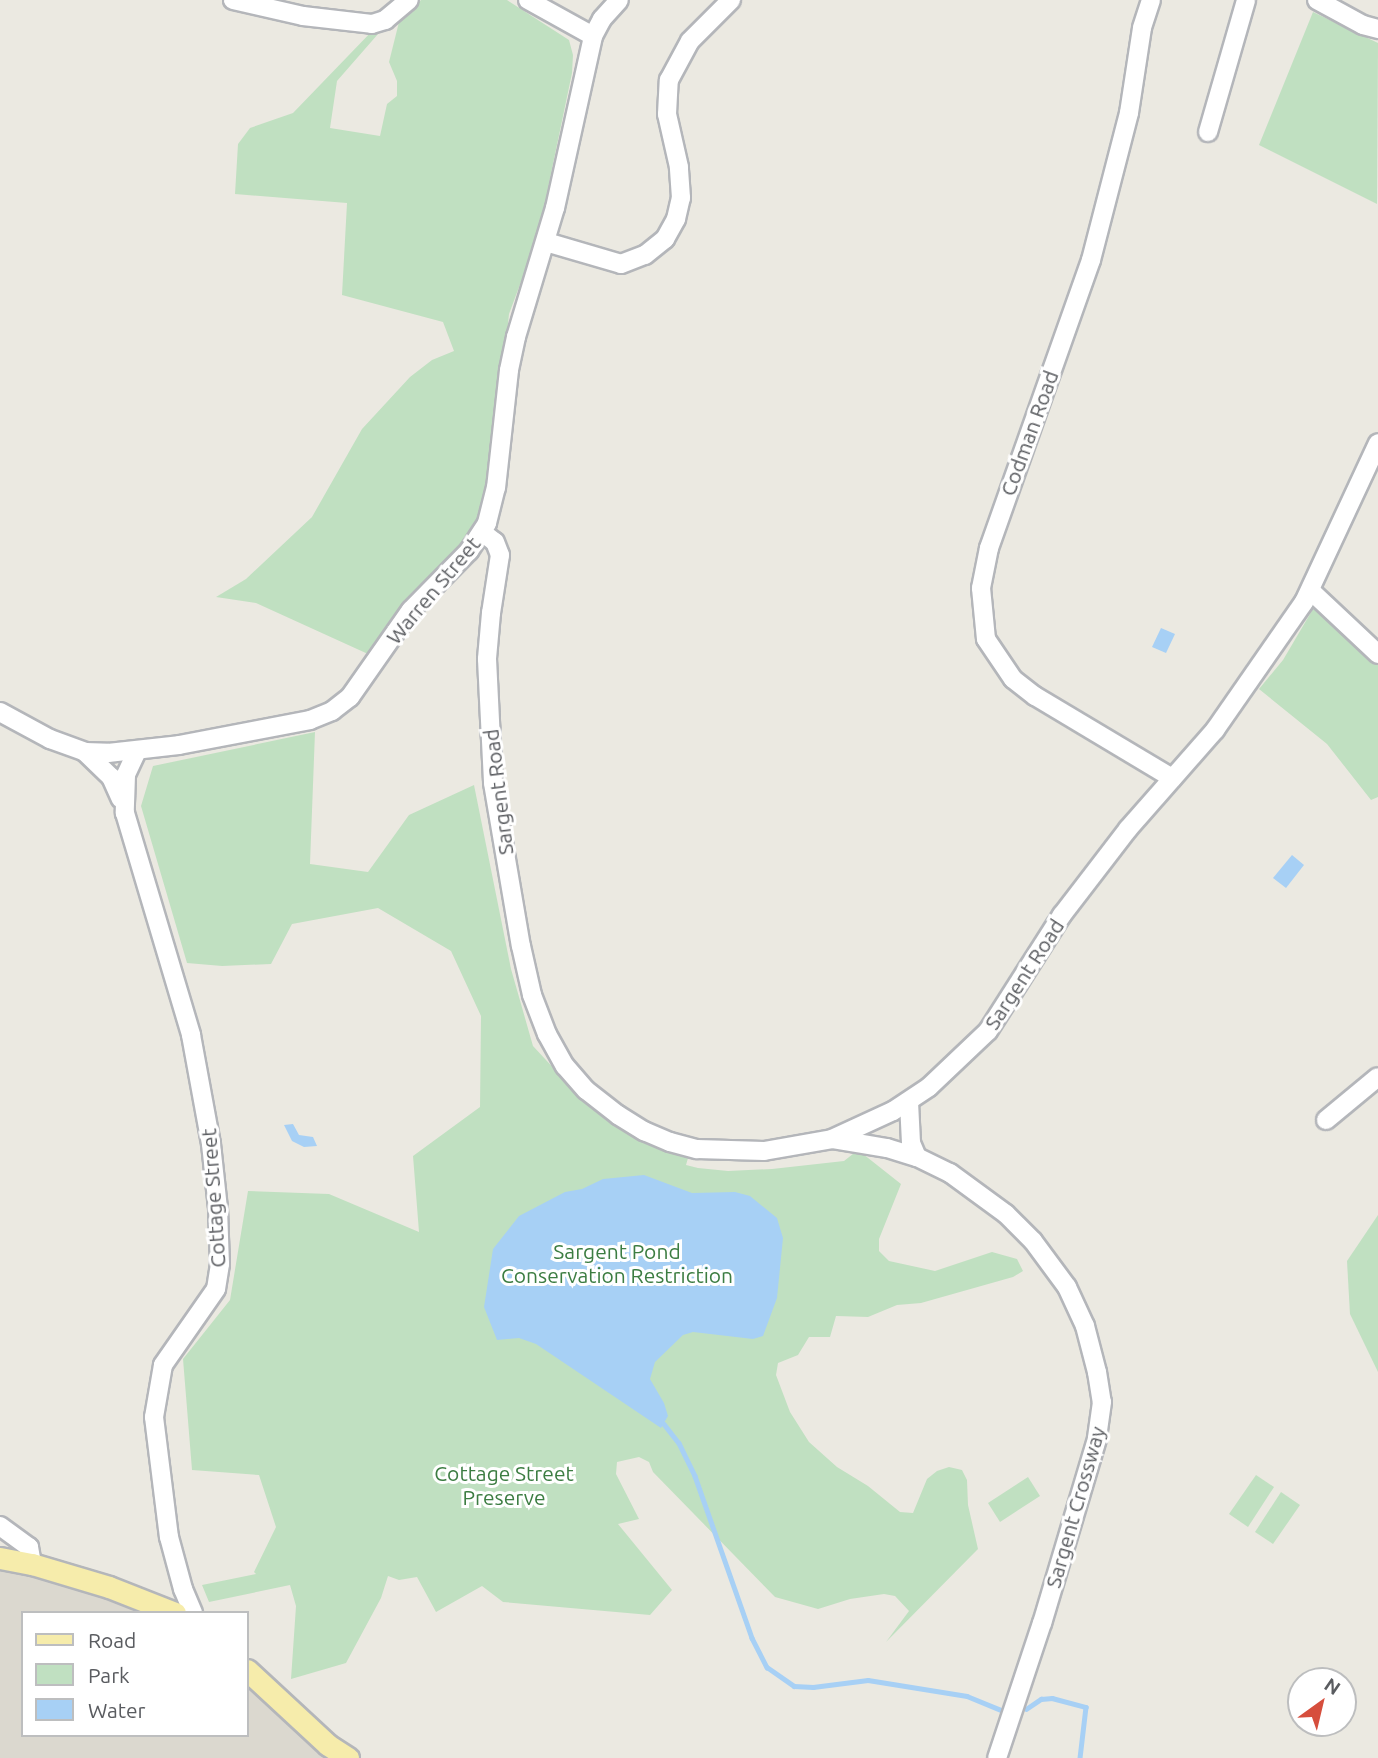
<!DOCTYPE html>
<html>
<head>
<meta charset="utf-8">
<style>
	body { margin:0 }
	#map { position:relative; width:1378px; height:1758px; overflow:hidden; background:#ebe9e1; font-family:Ubuntu,sans-serif }
	div>[style] { position:absolute }
	.education>* { inset:0; background:#dbd8cf }
	.green>* { inset:0; background:#c0e0c1 }
	.water>* { inset:0; background:#a7d0f5 }
	.stream>* { height:4.5px; margin:-2.25px; padding:0 2.25px; transform-origin:2.25px; border-radius:2.25px; background:#a7d0f5 }
	.roads { filter:drop-shadow(2px 0 #b4b6ba) drop-shadow(-2px 0 #b4b6ba) drop-shadow(0 2px #b4b6ba) drop-shadow(0 -2px #b4b6ba) }
	.minor>* { height:18px; margin:-9px; padding:0 9px; transform-origin:9px; border-radius:9px; background:#fff }
	.major>* { height:21px; margin:-10.5px; padding:0 10.5px; transform-origin:10.5px; border-radius:10.5px; background:#f6ecab }
	span { translate:-50% -50%; white-space:nowrap; text-align:center; line-height:1.15; -webkit-text-stroke:6px #fff; paint-order:stroke }
	.street-label { font-size:21px; color:#5a5c60 }
	.park-label { font-size:21px; color:#3c7d42 }
	.legend { position:absolute; left:21px; top:1611px; width:228px; height:126px; box-sizing:border-box; background:#fff; border:2px solid #bdbebf; margin:0; padding:9px 12px; list-style:none; font-size:21px; color:#5a5c60 }
	.legend li { display:flex; align-items:center; gap:14px; height:35px }
	.legend b { width:35px; border:2px solid #bdbebf }
	.north { position:absolute; left:1287px; top:1667px; width:70px; height:70px; box-sizing:border-box; background:#fff; border:2px solid #bdbebf; border-radius:50%; rotate:34deg; font-size:19px; font-weight:700; line-height:28px; text-align:center; color:#5a5c60 }
	.north::after { content:''; display:block; margin:auto; width:24px; height:32px; background:#d64e3d; clip-path:polygon(50% 0,100% 100%,50% 72%,0 100%) }
</style>
</head>
<body>
<div id="map">
	<div class="education">
		<div style="clip-path:polygon(0 1568px,43px 1576px,148px 1613px,23px 1613px,23px 1735px,247px 1735px,247px 1685px,328px 1758px,0 1758px)"></div>
	</div>
	<div class="green">
		<div style="clip-path:polygon(421px 0,507px 0,569px 40px,573px 55px,572px 73px,538px 236px,509px 314px,491px 487px,481px 516px,468px 537px,425px 580px,368px 654px,256px 603px,216px 597px,246px 579px,312px 517px,362px 429px,410px 377px,432px 360px,454px 351px,443px 322px,342px 295px,347px 203px,235px 194px,238px 144px,250px 128px,293px 113px,375px 28px,385px 26px,337px 81px,330px 128px,380px 136px,387px 104px,397px 96px,397px 81px,389px 62px,399px 22px)"></div>
		<div style="clip-path:polygon(1313px 12px,1378px 43px,1377px 204px,1259px 145px)"></div>
		<div style="clip-path:polygon(1313px 609px,1322px 612px,1378px 665px,1378px 797px,1371px 800px,1327px 744px,1259px 689px,1283px 660px)"></div>
		<div style="clip-path:polygon(315px 732px,310px 864px,368px 872px,409px 815px,474px 785px,511px 969px,533px 1046px,584px 1101px,631px 1136px,688px 1158px,686px 1165px,698px 1168px,728px 1171px,772px 1169px,844px 1161px,858px 1150px,901px 1184px,879px 1239px,879px 1251px,889px 1261px,935px 1271px,992px 1252px,1017px 1259px,1023px 1271px,1013px 1277px,921px 1303px,897px 1305px,868px 1317px,836px 1316px,830px 1337px,809px 1337px,798px 1355px,778px 1363px,776px 1375px,790px 1412px,809px 1442px,837px 1467px,868px 1486px,900px 1512px,913px 1513px,927px 1479px,937px 1471px,949px 1467px,962px 1470px,967px 1480px,968px 1505px,978px 1549px,886px 1642px,909px 1611px,895px 1596px,884px 1594px,850px 1599px,818px 1609px,775px 1597px,653px 1472px,649px 1462px,639px 1457px,617px 1462px,616px 1474px,639px 1519px,618px 1524px,672px 1590px,650px 1615px,503px 1602px,482px 1586px,436px 1612px,417px 1577px,399px 1580px,388px 1576px,381px 1598px,346px 1663px,291px 1679px,296px 1606px,290px 1585px,209px 1602px,202px 1585px,256px 1574px,254px 1572px,276px 1527px,259px 1475px,192px 1470px,183px 1359px,230px 1300px,248px 1191px,329px 1194px,419px 1232px,413px 1156px,480px 1107px,481px 1016px,451px 951px,378px 908px,292px 924px,271px 964px,222px 966px,187px 963px,141px 806px,153px 766px)"></div>
		<div style="clip-path:polygon(1378px 1215px,1378px 1372px,1350px 1314px,1347px 1261px)"></div>
		<div style="clip-path:polygon(1256px 1475px,1274px 1487px,1248px 1527px,1229px 1514px)"></div>
		<div style="clip-path:polygon(1028px 1477px,1040px 1496px,1000px 1522px,988px 1503px)"></div>
		<div style="clip-path:polygon(1281px 1492px,1300px 1505px,1273px 1544px,1255px 1532px)"></div>
	</div>
	<div class="water">
		<div style="clip-path:polygon(1161px 628px,1175px 634px,1166px 653px,1152px 647px)"></div>
		<div style="clip-path:polygon(1292px 855px,1304px 865px,1286px 888px,1273px 878px)"></div>
		<div style="clip-path:polygon(293px 1124px,299px 1135px,313px 1137px,317px 1146px,304px 1147px,292px 1141px,284px 1125px)"></div>
		<div style="clip-path:polygon(644px 1175px,692px 1193px,735px 1192px,750px 1196px,777px 1218px,783px 1238px,777px 1298px,763px 1336px,753px 1339px,693px 1332px,683px 1335px,655px 1362px,650px 1379px,664px 1403px,668px 1416px,661px 1428px,536px 1344px,519px 1338px,497px 1340px,484px 1307px,493px 1249px,519px 1216px,565px 1192px,582px 1189px,603px 1179px)"></div>
	</div>
	<div class="stream">
		<div style="left:664px;top:1424px;width:24px;rotate:52deg"></div>
		<div style="left:679px;top:1443px;width:37px;rotate:64deg"></div>
		<div style="left:695px;top:1476px;width:172px;rotate:70.6deg"></div>
		<div style="left:752px;top:1638px;width:33px;rotate:63deg"></div>
		<div style="left:767px;top:1667px;width:33px;rotate:35deg"></div>
		<div style="left:794px;top:1686px;width:19px;rotate:3deg"></div>
		<div style="left:813px;top:1687px;width:55px;rotate:-7.3deg"></div>
		<div style="left:868px;top:1680px;width:100px;rotate:9.2deg"></div>
		<div style="left:967px;top:1696px;width:42px;rotate:22.3deg"></div>
		<div style="left:1026px;top:1709px;width:18px;rotate:-34deg"></div>
		<div style="left:1041px;top:1699px;width:11px;rotate:-5deg"></div>
		<div style="left:1052px;top:1698px;width:35px;rotate:15deg"></div>
		<div style="left:1086px;top:1707px;width:51px;rotate:96.7deg"></div>
	</div>
	<div class="roads">
		<div class="minor">
			<div style="left:233px;top:0;width:72px;rotate:12.9deg"></div>
			<div style="left:303px;top:16px;width:69px;rotate:6.6deg"></div>
			<div style="left:372px;top:24px;width:14px;rotate:-17deg"></div>
			<div style="left:385px;top:20px;width:31px;rotate:-40deg"></div>
			<div style="left:528px;top:0;width:74px;rotate:29deg"></div>
			<div style="left:1151px;top:0;width:29px;rotate:108deg"></div>
			<div style="left:1142px;top:28px;width:86px;rotate:98.7deg"></div>
			<div style="left:1129px;top:113px;width:152px;rotate:104.5deg"></div>
			<div style="left:1091px;top:260px;width:306px;rotate:109.5deg"></div>
			<div style="left:989px;top:548px;width:41px;rotate:101.3deg"></div>
			<div style="left:981px;top:588px;width:51px;rotate:84.4deg"></div>
			<div style="left:986px;top:639px;width:48px;rotate:56deg"></div>
			<div style="left:1013px;top:679px;width:28px;rotate:38deg"></div>
			<div style="left:1035px;top:696px;width:160px;rotate:30.9deg"></div>
			<div style="left:1317px;top:0;width:52px;rotate:28.5deg"></div>
			<div style="left:1363px;top:25px;width:16px;rotate:15deg"></div>
			<div style="left:1208px;top:132px;width:137px;rotate:-73.9deg"></div>
			<div style="left:546px;top:242px;width:78px;rotate:16.3deg"></div>
			<div style="left:621px;top:264px;width:26px;rotate:-21deg"></div>
			<div style="left:645px;top:255px;width:26px;rotate:-39deg"></div>
			<div style="left:665px;top:239px;width:23px;rotate:-61deg"></div>
			<div style="left:676px;top:219px;width:22px;rotate:-77deg"></div>
			<div style="left:681px;top:198px;width:31px;rotate:-94deg"></div>
			<div style="left:679px;top:167px;width:54px;rotate:-102.8deg"></div>
			<div style="left:667px;top:114px;width:34px;rotate:-87deg"></div>
			<div style="left:669px;top:80px;width:44px;rotate:-61.7deg"></div>
			<div style="left:690px;top:41px;width:58px;rotate:-45deg"></div>
			<div style="left:482px;top:532px;width:16px;rotate:38deg"></div>
			<div style="left:495px;top:542px;width:14px;rotate:69deg"></div>
			<div style="left:500px;top:555px;width:59px;rotate:98.8deg"></div>
			<div style="left:491px;top:613px;width:46px;rotate:95deg"></div>
			<div style="left:487px;top:659px;width:124px;rotate:87.2deg"></div>
			<div style="left:493px;top:783px;width:165px;rotate:80.3deg"></div>
			<div style="left:521px;top:946px;width:50px;rotate:77.3deg"></div>
			<div style="left:532px;top:995px;width:42px;rotate:69deg"></div>
			<div style="left:547px;top:1034px;width:37px;rotate:61deg"></div>
			<div style="left:565px;top:1066px;width:32px;rotate:49deg"></div>
			<div style="left:586px;top:1090px;width:41px;rotate:38deg"></div>
			<div style="left:618px;top:1115px;width:31px;rotate:32deg"></div>
			<div style="left:644px;top:1131px;width:28px;rotate:23deg"></div>
			<div style="left:670px;top:1142px;width:28px;rotate:15deg"></div>
			<div style="left:697px;top:1149px;width:67px;rotate:1.7deg"></div>
			<div style="left:764px;top:1151px;width:69px;rotate:-10deg"></div>
			<div style="left:832px;top:1139px;width:67px;rotate:-24.7deg"></div>
			<div style="left:893px;top:1111px;width:43px;rotate:-33.7deg"></div>
			<div style="left:929px;top:1087px;width:81px;rotate:-43.5deg"></div>
			<div style="left:988px;top:1031px;width:138px;rotate:-57.5deg"></div>
			<div style="left:1062px;top:915px;width:108px;rotate:-52.5deg"></div>
			<div style="left:1128px;top:829px;width:132px;rotate:-48.7deg"></div>
			<div style="left:1215px;top:730px;width:156px;rotate:-55.2deg"></div>
			<div style="left:1304px;top:602px;width:175px;rotate:-65deg"></div>
			<div style="left:1311px;top:591px;width:92px;rotate:43.2deg"></div>
			<div style="left:0;top:712px;width:57px;rotate:28.4deg"></div>
			<div style="left:50px;top:739px;width:37px;rotate:20deg"></div>
			<div style="left:85px;top:752px;width:23px;rotate:2deg"></div>
			<div style="left:108px;top:753px;width:71px;rotate:-6.4deg"></div>
			<div style="left:179px;top:745px;width:133px;rotate:-10.8deg"></div>
			<div style="left:310px;top:720px;width:24px;rotate:-22deg"></div>
			<div style="left:332px;top:711px;width:23px;rotate:-38deg"></div>
			<div style="left:350px;top:697px;width:106px;rotate:-55deg"></div>
			<div style="left:411px;top:610px;width:83px;rotate:-45.5deg"></div>
			<div style="left:469px;top:551px;width:33px;rotate:-57deg"></div>
			<div style="left:487px;top:523px;width:36px;rotate:-76deg"></div>
			<div style="left:496px;top:488px;width:119px;rotate:-83.7deg"></div>
			<div style="left:509px;top:370px;width:34px;rotate:-78deg"></div>
			<div style="left:516px;top:337px;width:135px;rotate:-73.2deg"></div>
			<div style="left:555px;top:208px;width:176px;rotate:-77.5deg"></div>
			<div style="left:593px;top:36px;width:19px;rotate:-62deg"></div>
			<div style="left:602px;top:19px;width:25px;rotate:-48deg"></div>
			<div style="left:137px;top:751px;width:26px;rotate:115deg"></div>
			<div style="left:126px;top:775px;width:38px;rotate:92deg"></div>
			<div style="left:125px;top:813px;width:232px;rotate:73.4deg"></div>
			<div style="left:191px;top:1035px;width:111px;rotate:79.6deg"></div>
			<div style="left:211px;top:1144px;width:64px;rotate:83.8deg"></div>
			<div style="left:218px;top:1208px;width:56px;rotate:88deg"></div>
			<div style="left:220px;top:1264px;width:25px;rotate:99deg"></div>
			<div style="left:216px;top:1289px;width:93px;rotate:124.9deg"></div>
			<div style="left:163px;top:1365px;width:53px;rotate:99.8deg"></div>
			<div style="left:154px;top:1417px;width:121px;rotate:82.9deg"></div>
			<div style="left:169px;top:1537px;width:54px;rotate:74.9deg"></div>
			<div style="left:183px;top:1589px;width:26px;rotate:67deg"></div>
			<div style="left:85px;top:752px;width:36px;rotate:44deg"></div>
			<div style="left:111px;top:777px;width:24px;rotate:66deg"></div>
			<div style="left:909px;top:1102px;width:41px;rotate:87.2deg"></div>
			<div style="left:911px;top:1143px;width:15px;rotate:67deg"></div>
			<div style="left:1326px;top:1120px;width:67px;rotate:-39.6deg"></div>
			<div style="left:833px;top:1139px;width:55px;rotate:9.5deg"></div>
			<div style="left:887px;top:1148px;width:31px;rotate:17deg"></div>
			<div style="left:917px;top:1157px;width:37px;rotate:26deg"></div>
			<div style="left:950px;top:1173px;width:69px;rotate:36.2deg"></div>
			<div style="left:1006px;top:1214px;width:38px;rotate:45deg"></div>
			<div style="left:1033px;top:1241px;width:57px;rotate:53.5deg"></div>
			<div style="left:1067px;top:1287px;width:43px;rotate:65.2deg"></div>
			<div style="left:1085px;top:1326px;width:48px;rotate:75.4deg"></div>
			<div style="left:1097px;top:1372px;width:30px;rotate:81deg"></div>
			<div style="left:1102px;top:1402px;width:37px;rotate:98deg"></div>
			<div style="left:1097px;top:1439px;width:192px;rotate:106.6deg"></div>
			<div style="left:1042px;top:1623px;width:142px;rotate:108.4deg"></div>
			<div style="left:0;top:1526px;width:36px;rotate:36deg"></div>
			<div style="left:29px;top:1547px;width:17px;rotate:80deg"></div>
		</div>
		<div class="major">
			<div style="left:0;top:1558px;width:33px;rotate:11deg"></div>
			<div style="left:32px;top:1564px;width:80px;rotate:16.6deg"></div>
			<div style="left:109px;top:1587px;width:71px;rotate:21.5deg"></div>
			<div style="left:247px;top:1670px;width:110px;rotate:42.8deg"></div>
			<div style="left:328px;top:1745px;width:24px;rotate:33deg"></div>
		</div>
	</div>
	<div class="street-label">
		<span style="left:1029px;top:433px;rotate:-70deg">Codman Road</span>
		<span style="left:433px;top:590px;rotate:-50deg">Warren Street</span>
		<span style="left:498px;top:792px;rotate:-97deg">Sargent Road</span>
		<span style="left:1024px;top:974px;rotate:-57deg">Sargent Road</span>
		<span style="left:213px;top:1198px;rotate:-94deg">Cottage Street</span>
		<span style="left:1075px;top:1507px;rotate:-74deg">Sargent Crossway</span>
	</div>
	<div class="park-label">
		<span style="left:617px;top:1263px">Sargent Pond<br>Conservation Restriction</span>
		<span style="left:504px;top:1485px">Cottage Street<br>Preserve</span>
	</div>
	<ul class="legend">
	<li><b style="height:9px;background:#f6ecab"></b>Road</li>
	<li><b style="height:19px;background:#c0e0c1"></b>Park</li>
	<li><b style="height:19px;background:#a7d0f5"></b>Water</li>
	</ul>
	<div class="north">N</div>
</div>
</body>
</html>
